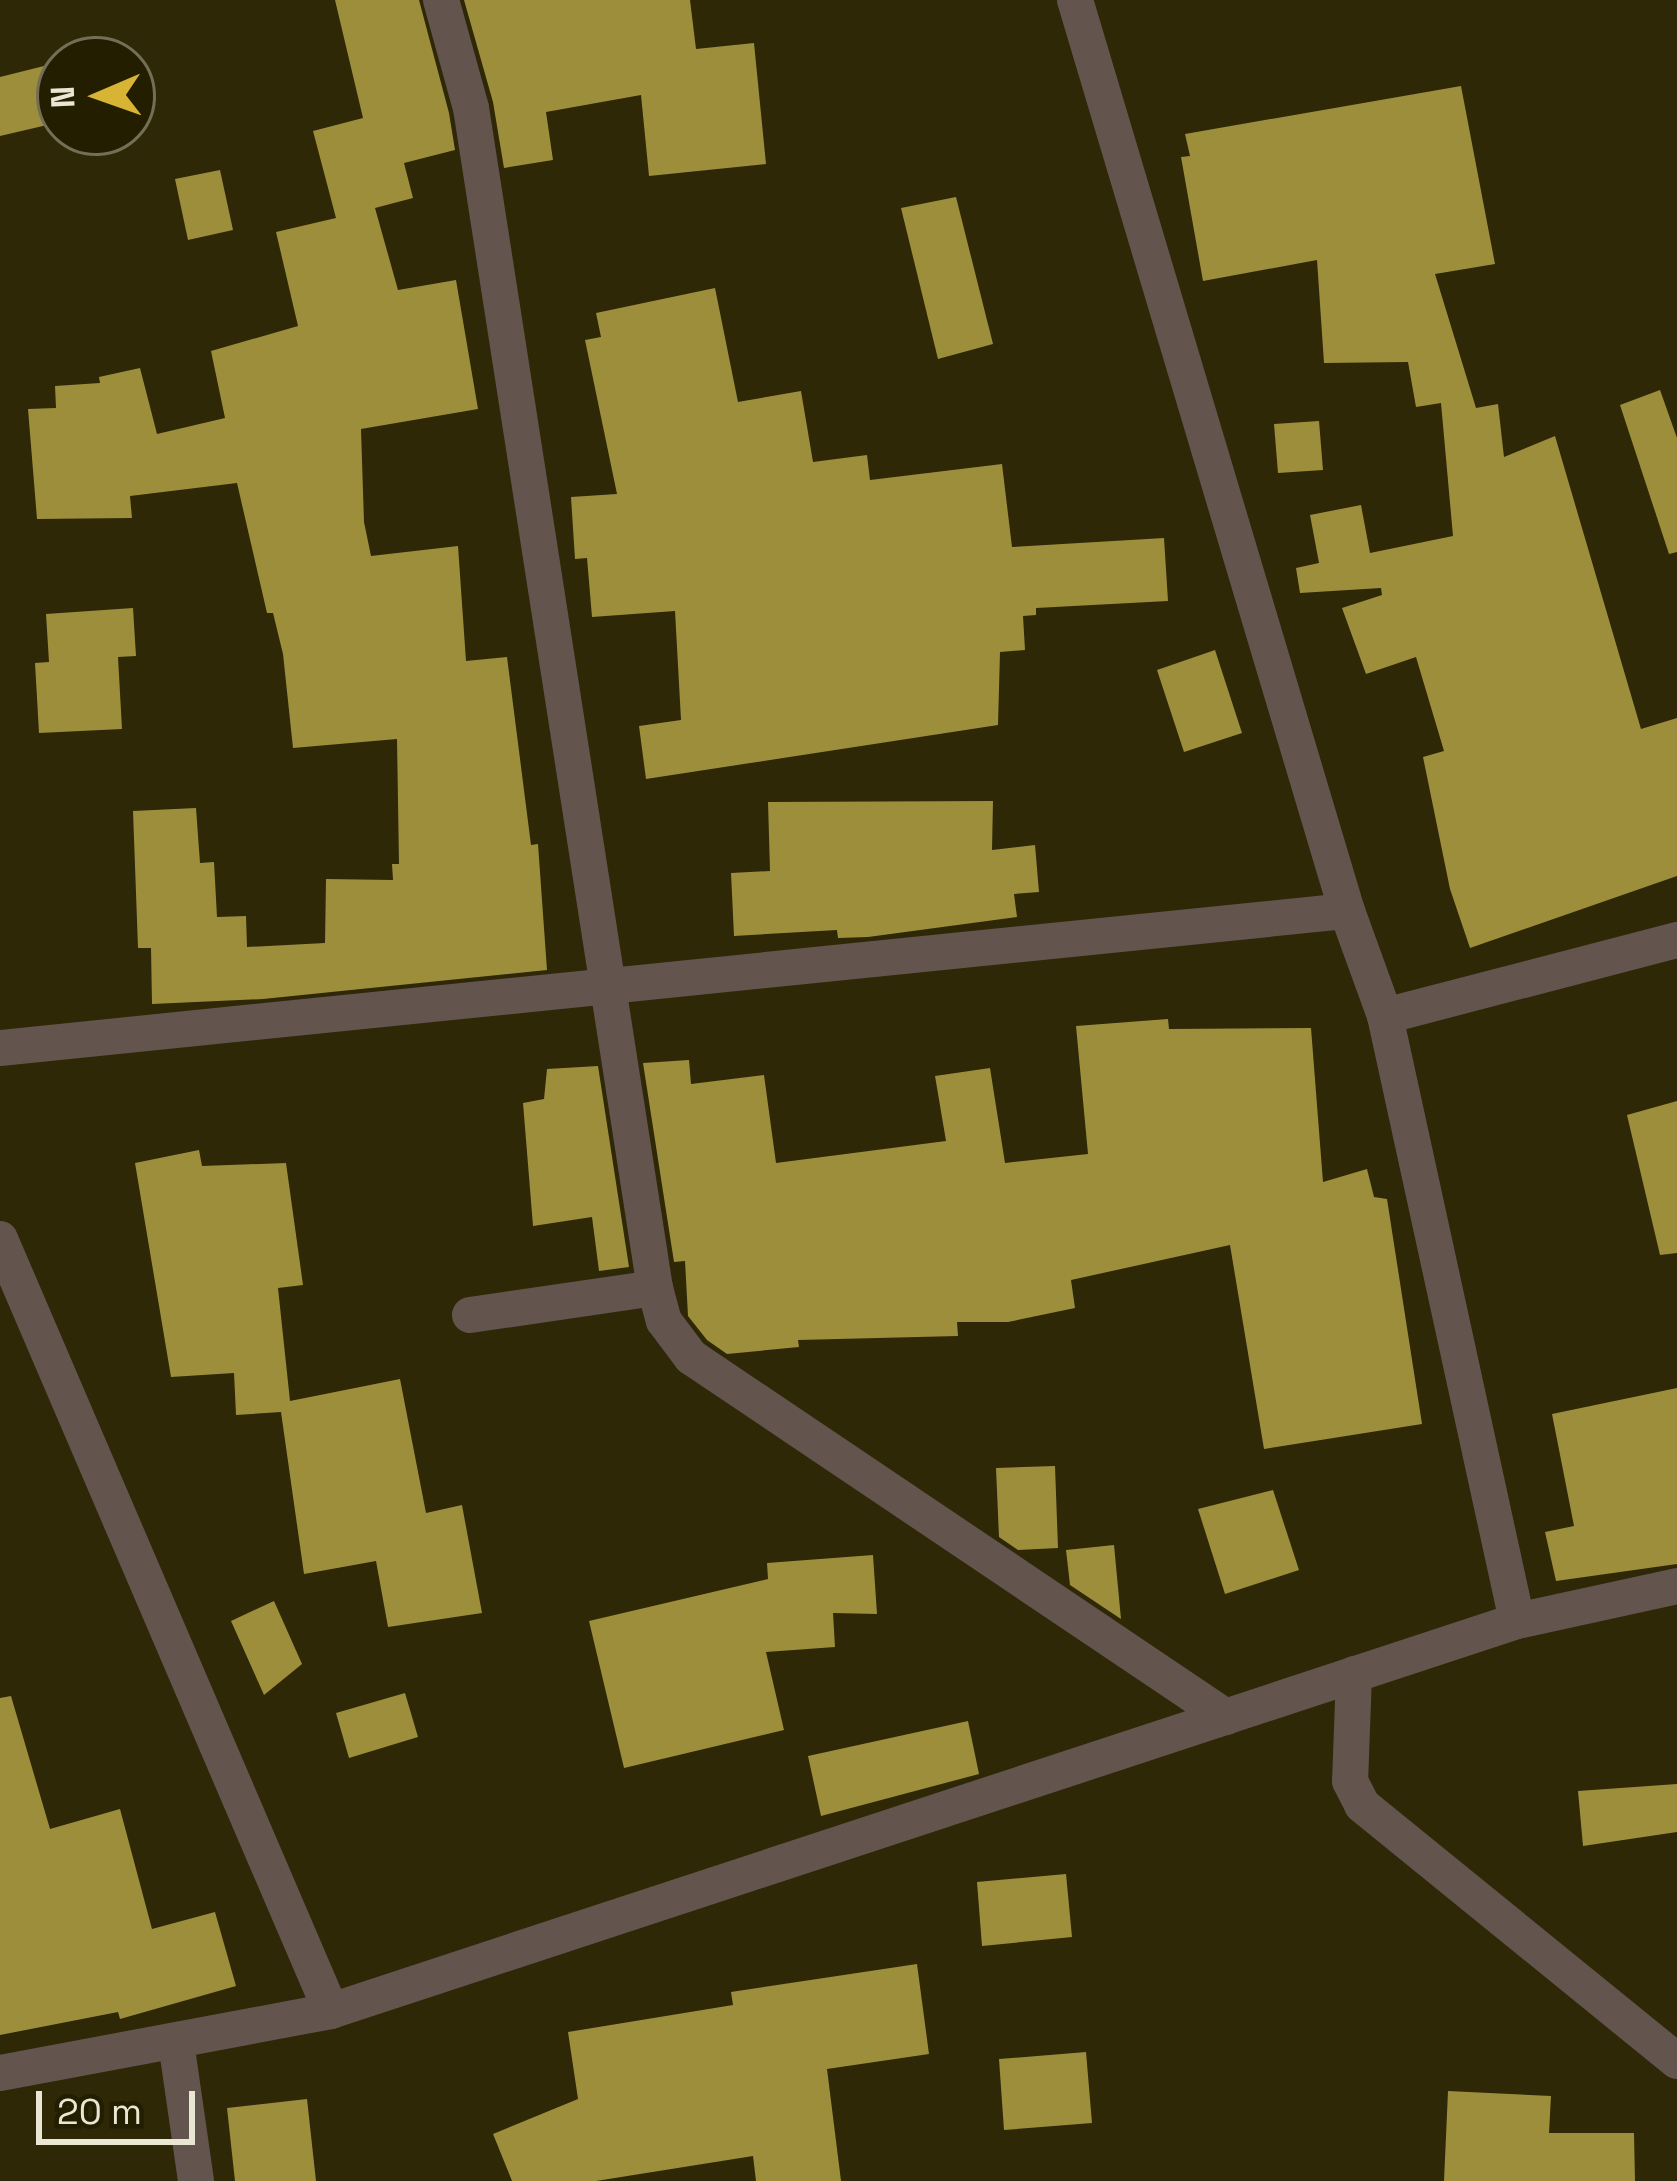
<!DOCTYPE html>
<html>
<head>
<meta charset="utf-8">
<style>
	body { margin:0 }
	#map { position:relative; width:1677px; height:2181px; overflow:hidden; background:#2e2807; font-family:"Space Grotesk",sans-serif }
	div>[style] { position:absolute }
	.building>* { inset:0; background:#9d8e3c }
	.minor>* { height:36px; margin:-18px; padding:0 18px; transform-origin:18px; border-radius:18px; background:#63554e }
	span { translate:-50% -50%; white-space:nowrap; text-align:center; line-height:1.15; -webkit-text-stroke:12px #241e00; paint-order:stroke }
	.north { position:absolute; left:36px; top:36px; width:120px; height:120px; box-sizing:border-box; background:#241e00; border:3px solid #736e55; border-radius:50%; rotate:268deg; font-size:33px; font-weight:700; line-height:48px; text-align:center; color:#e9e6d4 }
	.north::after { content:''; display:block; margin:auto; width:42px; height:54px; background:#d7b434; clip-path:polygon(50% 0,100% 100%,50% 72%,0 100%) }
	.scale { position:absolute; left:36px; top:2091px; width:159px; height:54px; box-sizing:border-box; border:6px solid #e9e6d4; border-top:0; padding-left:15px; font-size:36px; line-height:42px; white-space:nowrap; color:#e9e6d4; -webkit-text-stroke:9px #241e00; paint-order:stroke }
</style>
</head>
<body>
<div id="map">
	<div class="building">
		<div style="clip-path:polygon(335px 0,419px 0,449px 113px,455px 150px,404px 163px,413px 198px,375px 208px,398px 290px,456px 280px,478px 409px,361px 429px,364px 522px,371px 556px,458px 546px,466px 661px,507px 657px,531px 845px,538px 844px,547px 970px,263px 999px,152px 1004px,151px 948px,138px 948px,133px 811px,196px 808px,200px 863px,214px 862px,217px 917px,246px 916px,247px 947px,325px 943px,326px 879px,393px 880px,392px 864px,399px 864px,397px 739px,293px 748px,283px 654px,273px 613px,267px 613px,237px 483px,130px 496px,132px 518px,37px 519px,28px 409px,56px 408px,55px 386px,100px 383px,99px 377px,140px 368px,157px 434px,225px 418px,211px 351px,298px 326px,276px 232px,336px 218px,313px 131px,363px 118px)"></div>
		<div style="clip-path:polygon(464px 0,690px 0,696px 49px,754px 43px,766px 164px,649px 176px,641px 95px,546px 112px,553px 160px,504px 168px,493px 102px)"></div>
		<div style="clip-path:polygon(60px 62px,60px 122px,0 136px,0 77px)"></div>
		<div style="clip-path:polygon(1461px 86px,1495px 264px,1435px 274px,1476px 408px,1498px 404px,1504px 457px,1555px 436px,1641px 729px,1677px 718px,1677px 876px,1470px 948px,1450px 889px,1423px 757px,1444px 751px,1416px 657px,1366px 674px,1342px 608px,1382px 595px,1381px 588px,1300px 593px,1296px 568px,1319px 563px,1310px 515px,1361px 505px,1370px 553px,1453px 536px,1441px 403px,1416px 407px,1408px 362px,1324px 363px,1317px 260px,1203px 281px,1181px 157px,1190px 156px,1185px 134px)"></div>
		<div style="clip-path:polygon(220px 170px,233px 230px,188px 240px,175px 179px)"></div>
		<div style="clip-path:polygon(956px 197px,993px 344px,938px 359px,901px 208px)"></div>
		<div style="clip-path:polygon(715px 288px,738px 402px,801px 391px,813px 462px,867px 455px,870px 480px,1002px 464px,1012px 547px,1164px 538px,1168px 601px,1036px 608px,1036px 615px,1023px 616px,1025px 650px,1000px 652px,998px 725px,646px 779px,639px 726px,681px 720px,675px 611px,592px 617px,587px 558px,575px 559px,571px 497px,617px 494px,585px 340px,601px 337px,596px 313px)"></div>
		<div style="clip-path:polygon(1660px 390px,1677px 438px,1677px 552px,1669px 554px,1620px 405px)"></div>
		<div style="clip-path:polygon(1319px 421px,1323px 470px,1278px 473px,1274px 424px)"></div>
		<div style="clip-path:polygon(133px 608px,136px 656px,118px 657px,122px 729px,39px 733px,35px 663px,49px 662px,46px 614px)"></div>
		<div style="clip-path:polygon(1215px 650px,1242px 733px,1184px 752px,1157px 670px)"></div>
		<div style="clip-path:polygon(993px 801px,992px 850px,1035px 845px,1039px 892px,1014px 894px,1017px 917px,868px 937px,838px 938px,837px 930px,734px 936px,731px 873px,770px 871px,768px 802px)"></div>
		<div style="clip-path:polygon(1168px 1019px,1169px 1029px,1311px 1028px,1323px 1182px,1367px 1169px,1374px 1197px,1387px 1199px,1422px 1424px,1264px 1449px,1230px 1245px,1071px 1280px,1075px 1308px,1008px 1322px,957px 1322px,958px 1336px,798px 1340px,799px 1347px,727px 1354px,707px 1340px,688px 1316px,685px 1261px,674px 1262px,643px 1063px,689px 1060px,691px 1084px,764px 1075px,776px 1163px,946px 1141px,935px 1076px,990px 1068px,1005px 1163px,1088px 1154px,1076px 1026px)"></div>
		<div style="clip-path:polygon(598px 1066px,629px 1267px,599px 1271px,592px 1217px,533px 1226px,523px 1103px,544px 1099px,547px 1069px)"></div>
		<div style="clip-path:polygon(1677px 1101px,1677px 1253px,1660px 1255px,1627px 1115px)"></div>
		<div style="clip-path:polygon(199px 1150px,202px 1166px,286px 1163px,303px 1285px,278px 1288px,290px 1401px,400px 1379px,426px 1513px,462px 1505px,482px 1613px,388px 1627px,376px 1561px,304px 1574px,281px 1412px,236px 1415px,234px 1373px,171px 1377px,135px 1163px)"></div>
		<div style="clip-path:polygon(1677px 1388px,1677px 1564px,1556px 1581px,1545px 1532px,1574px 1526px,1552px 1414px)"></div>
		<div style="clip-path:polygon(1055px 1466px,1058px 1548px,1018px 1550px,999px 1537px,996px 1468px)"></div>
		<div style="clip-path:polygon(1273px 1490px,1299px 1570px,1225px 1594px,1198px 1509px)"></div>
		<div style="clip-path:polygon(1114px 1545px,1121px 1619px,1070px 1585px,1066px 1550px)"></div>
		<div style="clip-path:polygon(873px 1555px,877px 1614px,833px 1613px,835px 1647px,766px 1652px,784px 1730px,624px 1768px,589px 1621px,768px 1579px,767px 1563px)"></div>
		<div style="clip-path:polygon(274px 1601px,302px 1664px,264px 1695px,231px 1621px)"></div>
		<div style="clip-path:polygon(405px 1693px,418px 1737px,349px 1758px,336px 1713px)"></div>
		<div style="clip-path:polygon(11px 1696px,50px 1829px,120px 1809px,152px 1929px,215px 1912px,236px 1986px,120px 2019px,118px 2012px,0 2035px,0 1698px)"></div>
		<div style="clip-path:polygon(968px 1721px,979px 1774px,821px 1816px,808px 1756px)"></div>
		<div style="clip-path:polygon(1677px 1784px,1677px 1832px,1583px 1846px,1578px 1791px)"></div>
		<div style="clip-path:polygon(1066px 1874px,1072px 1937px,982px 1946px,977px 1882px)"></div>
		<div style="clip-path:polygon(917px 1964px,929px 2054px,827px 2069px,841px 2181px,756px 2181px,753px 2156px,596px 2181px,512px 2181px,493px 2134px,578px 2099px,568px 2032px,733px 2005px,731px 1992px)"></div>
		<div style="clip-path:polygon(1086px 2052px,1092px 2123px,1004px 2130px,999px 2059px)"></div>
		<div style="clip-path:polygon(1448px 2091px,1551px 2096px,1549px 2133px,1634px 2133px,1635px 2181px,1444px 2181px)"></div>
		<div style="clip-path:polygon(307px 2099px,316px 2181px,235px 2181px,227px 2108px)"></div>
	</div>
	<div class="minor">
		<div style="left:441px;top:0;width:112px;rotate:74.5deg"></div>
		<div style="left:471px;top:108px;width:1194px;rotate:81.14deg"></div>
		<div style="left:1075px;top:0;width:951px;rotate:73.38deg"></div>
		<div style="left:1347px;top:911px;width:112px;rotate:70.1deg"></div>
		<div style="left:1385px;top:1016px;width:619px;rotate:77.69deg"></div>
		<div style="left:1385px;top:1016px;width:302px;rotate:-14.6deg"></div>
		<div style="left:0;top:1048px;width:1354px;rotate:-5.81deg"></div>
		<div style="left:0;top:1239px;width:840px;rotate:66.79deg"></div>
		<div style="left:470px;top:1315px;width:187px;rotate:-8.3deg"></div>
		<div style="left:655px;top:1288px;width:34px;rotate:75deg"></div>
		<div style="left:664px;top:1321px;width:45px;rotate:53.1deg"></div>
		<div style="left:691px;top:1357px;width:645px;rotate:33.94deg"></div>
		<div style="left:1354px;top:1674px;width:107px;rotate:92.1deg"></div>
		<div style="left:1350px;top:1781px;width:27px;rotate:63deg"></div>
		<div style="left:1362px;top:1805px;width:406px;rotate:39.1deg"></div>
		<div style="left:176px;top:2042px;width:140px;rotate:81.8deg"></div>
		<div style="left:0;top:2073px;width:337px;rotate:-10.6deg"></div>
		<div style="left:331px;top:2011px;width:1248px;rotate:-18.2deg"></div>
		<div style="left:1517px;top:1621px;width:164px;rotate:-12.3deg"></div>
	</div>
	<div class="north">N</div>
	<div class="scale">20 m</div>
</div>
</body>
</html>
